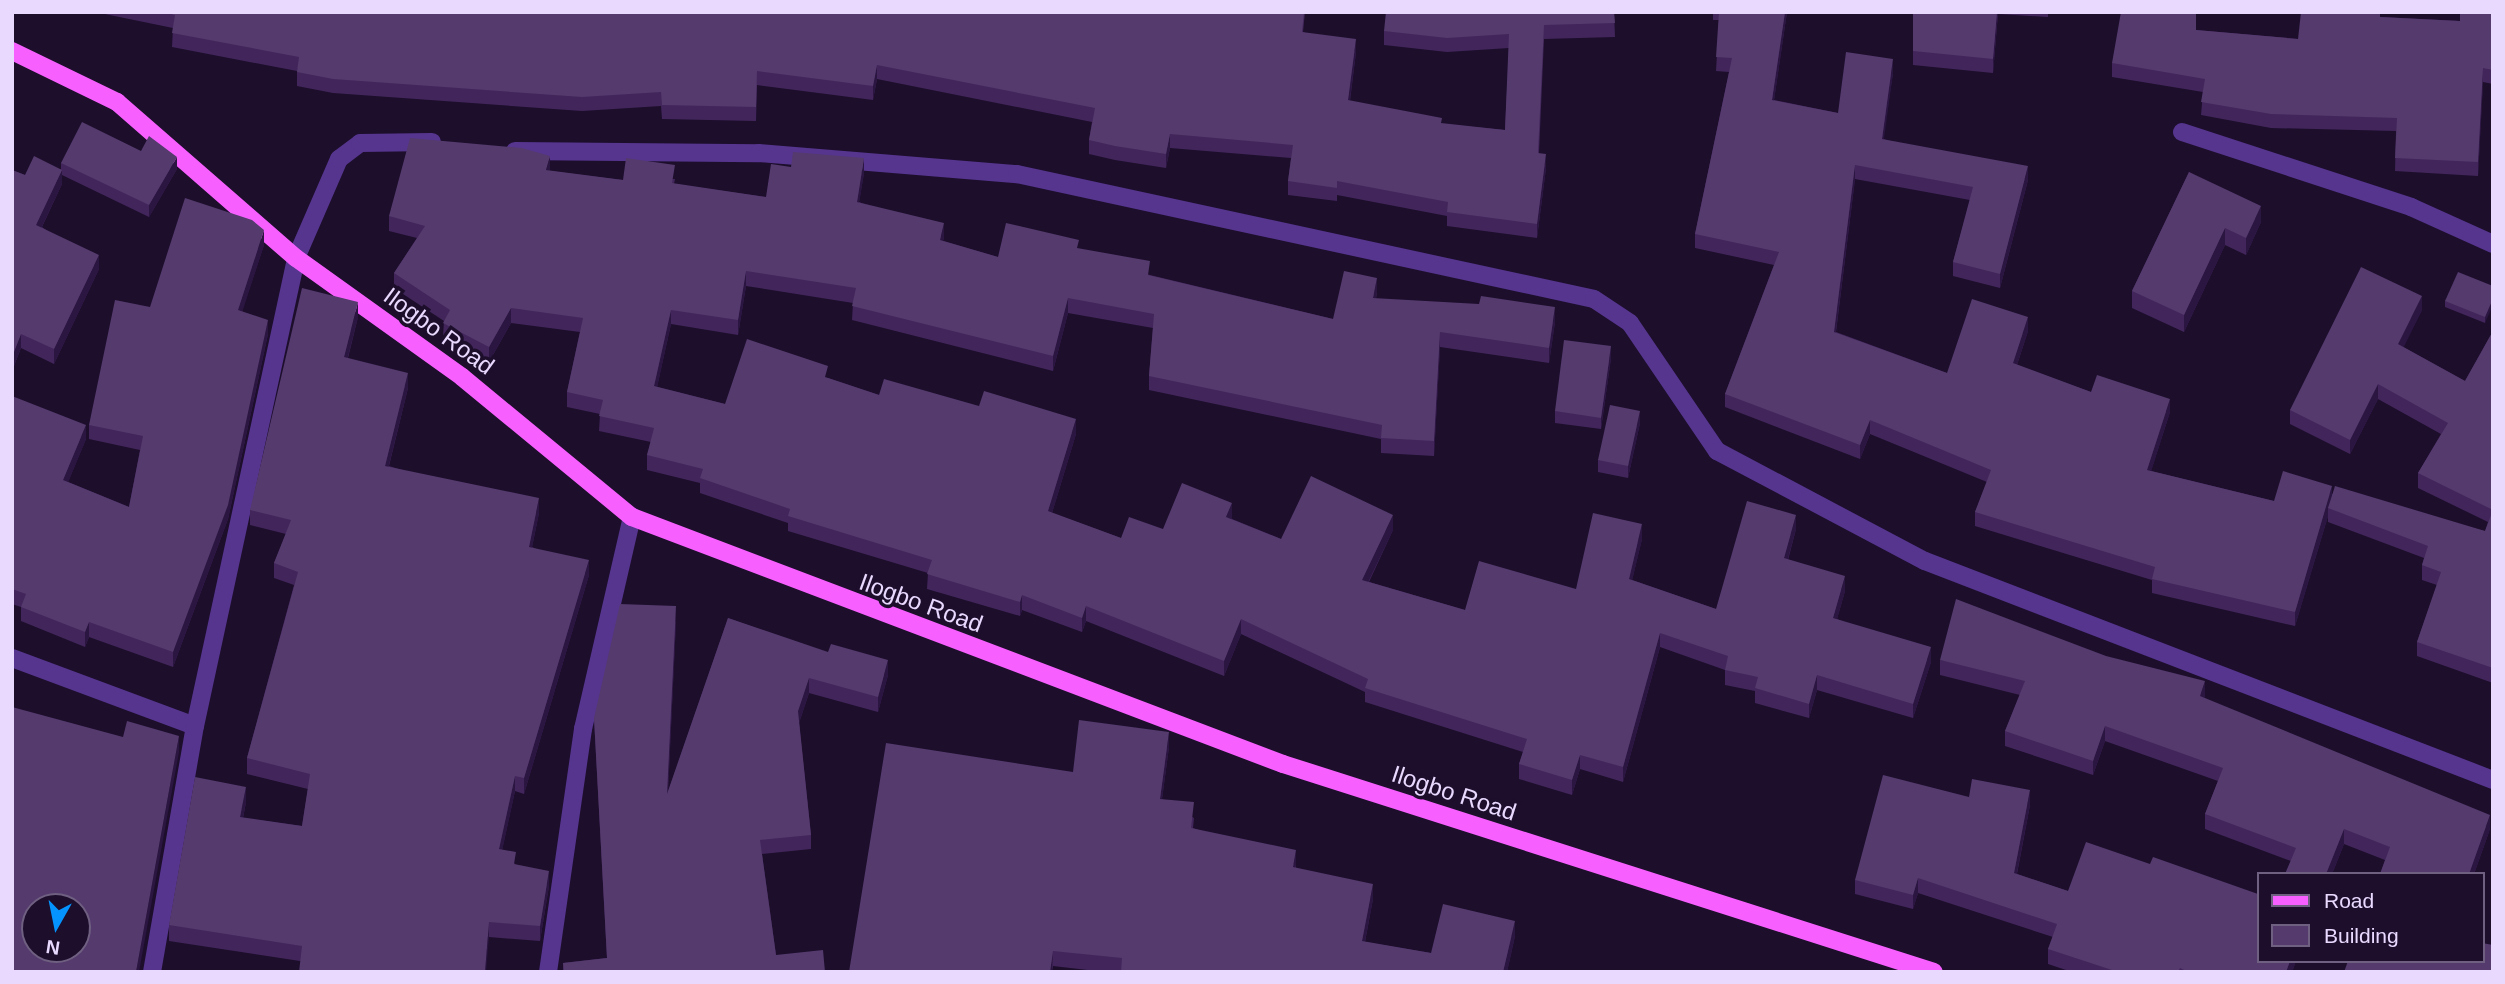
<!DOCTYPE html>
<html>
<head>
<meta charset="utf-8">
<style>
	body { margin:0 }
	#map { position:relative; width:2505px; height:984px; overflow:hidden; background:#1d0e2c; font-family:Arial,sans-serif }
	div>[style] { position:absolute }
	.minor>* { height:18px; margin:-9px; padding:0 9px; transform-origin:9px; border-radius:9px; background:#56358f }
	.major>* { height:18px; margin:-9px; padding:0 9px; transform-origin:9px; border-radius:9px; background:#f760ff }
	.wall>* { inset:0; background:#42265b }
	.shaded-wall>* { inset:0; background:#2b1541 }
	.building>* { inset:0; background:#543a6d }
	span { translate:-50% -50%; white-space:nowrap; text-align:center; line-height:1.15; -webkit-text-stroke:7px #1d0e2c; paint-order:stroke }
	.street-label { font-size:24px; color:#ead9ff }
	.frame { position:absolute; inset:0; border:14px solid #ead9ff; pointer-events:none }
	.legend { position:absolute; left:2257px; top:872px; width:228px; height:91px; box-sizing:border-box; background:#1d0e2c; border:2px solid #6f5f80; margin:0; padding:9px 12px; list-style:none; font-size:21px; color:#ead9ff }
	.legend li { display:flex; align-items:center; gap:14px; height:35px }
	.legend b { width:35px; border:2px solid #6f5f80 }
	.north { position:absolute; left:21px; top:893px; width:70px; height:70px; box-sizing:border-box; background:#1d0e2c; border:2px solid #6f5f80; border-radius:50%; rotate:189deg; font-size:19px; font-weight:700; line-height:28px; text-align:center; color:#ead9ff }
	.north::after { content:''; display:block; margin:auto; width:24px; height:32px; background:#0594ff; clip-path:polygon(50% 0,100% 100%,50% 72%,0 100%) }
</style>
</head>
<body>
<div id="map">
	<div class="minor">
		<div style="left:2182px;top:132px;width:241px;rotate:18.1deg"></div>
		<div style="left:2411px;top:207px;width:90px;rotate:24.3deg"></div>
		<div style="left:515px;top:151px;width:244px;rotate:0.5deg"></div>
		<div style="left:759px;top:153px;width:259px;rotate:4.7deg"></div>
		<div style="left:1017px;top:174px;width:590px;rotate:12.22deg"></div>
		<div style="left:1594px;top:299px;width:43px;rotate:33.7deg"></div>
		<div style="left:1630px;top:323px;width:155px;rotate:55.8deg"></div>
		<div style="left:1717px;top:451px;width:235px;rotate:27.9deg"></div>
		<div style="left:1925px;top:561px;width:609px;rotate:21.08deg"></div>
		<div style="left:12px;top:658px;width:195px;rotate:20.4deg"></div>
		<div style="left:152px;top:972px;width:250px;rotate:-80.1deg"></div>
		<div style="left:195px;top:726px;width:479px;rotate:-77.8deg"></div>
		<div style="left:296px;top:258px;width:108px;rotate:-66.5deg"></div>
		<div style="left:339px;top:159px;width:26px;rotate:-37deg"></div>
		<div style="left:360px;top:143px;width:72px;rotate:-0.8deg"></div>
		<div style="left:548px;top:972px;width:246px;rotate:-81.8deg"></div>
		<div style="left:583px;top:729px;width:218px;rotate:-77deg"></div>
	</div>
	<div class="major">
		<div style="left:12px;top:51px;width:117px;rotate:25.9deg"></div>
		<div style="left:117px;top:102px;width:237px;rotate:41.1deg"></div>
		<div style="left:296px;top:258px;width:204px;rotate:35.6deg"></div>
		<div style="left:462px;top:377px;width:220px;rotate:39.5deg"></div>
		<div style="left:632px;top:517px;width:696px;rotate:20.78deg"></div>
		<div style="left:1283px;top:764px;width:683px;rotate:17.72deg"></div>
	</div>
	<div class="wall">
		<div style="clip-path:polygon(95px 12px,1305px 12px,1303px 32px,1356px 52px,1350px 101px,1442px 124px,1505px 130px,1509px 48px,1447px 52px,1384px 45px,1384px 31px,1614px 12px,1615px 37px,1544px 39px,1539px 153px,1546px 168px,1537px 238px,1447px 226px,1447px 216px,1337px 195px,1337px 201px,1288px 195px,1288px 181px,1291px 158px,1170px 148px,1166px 168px,1115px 160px,1089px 154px,1089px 140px,1092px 122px,877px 79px,873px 100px,757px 85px,756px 121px,662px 119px,661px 106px,582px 111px,333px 93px,297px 86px,297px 71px,172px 47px,173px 28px)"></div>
		<div style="clip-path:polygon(1713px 12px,1787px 12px,1774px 100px,1838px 113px,1893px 73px,1883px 139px,2028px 180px,2000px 288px,1953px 276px,1953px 262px,1970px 200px,1855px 179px,1836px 332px,1947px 373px,2028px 331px,2017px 365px,2091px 392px,2170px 412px,2151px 471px,2274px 501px,2332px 494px,2485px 531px,2488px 522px,2418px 488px,2418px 473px,2441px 434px,2378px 399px,2350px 454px,2290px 424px,2290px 410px,2422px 310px,2403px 347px,2465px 381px,2493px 331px,2493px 683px,2417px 656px,2417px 642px,2437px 585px,2422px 580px,2422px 565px,2424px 558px,2328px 522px,2328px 516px,2295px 626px,2152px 593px,2152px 580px,1975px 526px,1975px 512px,1987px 482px,1870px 434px,1860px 459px,1725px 407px,1725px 394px,1774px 265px,1695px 248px,1695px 234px,1729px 72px,1716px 71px,1719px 20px,1713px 20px)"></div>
		<div style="clip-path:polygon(1913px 12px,2048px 12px,2048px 17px,1998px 14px,1993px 73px,1913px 65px)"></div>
		<div style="clip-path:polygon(2493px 12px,2493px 84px,2483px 82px,2478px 176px,2395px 171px,2396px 131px,2271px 128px,2201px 115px,2203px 92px,2112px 77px,2112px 63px,2196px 30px,2298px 39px,2381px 17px,2460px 21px)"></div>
		<div style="clip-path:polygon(61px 163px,177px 169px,149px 217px,62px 175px,62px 184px,42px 227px,99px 269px,54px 364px,21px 348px,12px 371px,12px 170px,25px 175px,61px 169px)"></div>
		<div style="clip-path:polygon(791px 167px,864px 173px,859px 202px,944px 237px,943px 241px,998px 257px,1079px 249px,1150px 275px,1333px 319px,1377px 292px,1376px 299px,1555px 322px,1549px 363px,1440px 347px,1434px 456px,1381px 453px,1381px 439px,1149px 390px,1149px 376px,1153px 328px,1068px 313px,1053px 371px,852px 320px,853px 303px,746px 286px,738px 335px,671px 324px,657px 387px,725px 404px,828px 378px,879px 395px,1076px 434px,1052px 513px,1121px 538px,1163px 529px,1232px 518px,1232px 519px,1281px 539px,1393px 530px,1369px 582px,1465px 610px,1576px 589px,1642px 539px,1632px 580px,1716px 609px,1796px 529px,1788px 560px,1845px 591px,1837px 619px,1931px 662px,1913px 718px,1817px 690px,1809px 718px,1755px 703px,1755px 691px,1725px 685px,1725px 670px,1660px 647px,1623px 782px,1580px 769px,1572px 795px,1519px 779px,1519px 764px,1523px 752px,1365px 702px,1365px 692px,1241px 634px,1224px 676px,1086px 621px,1082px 632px,1022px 610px,1020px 616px,927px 589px,928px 573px,788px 531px,788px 523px,700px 493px,700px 483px,647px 470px,647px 455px,651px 442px,599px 431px,600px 414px,567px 407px,567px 392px,580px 332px,511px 323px,489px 362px,443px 337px,444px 321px,394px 288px,394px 273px,417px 238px,389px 231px,389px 216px,550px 171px,623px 180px,675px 179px,674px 184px,766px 197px)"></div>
		<div style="clip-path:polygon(2189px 172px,2261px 222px,2246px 255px,2225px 245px,2184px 332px,2132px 308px,2132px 291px)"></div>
		<div style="clip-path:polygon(264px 245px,242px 311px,268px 334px,228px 519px,173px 667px,89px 637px,85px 647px,21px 621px,21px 607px,12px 604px,12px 396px,86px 439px,68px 482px,129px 507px,140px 450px,89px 439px,89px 425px,150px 307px)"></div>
		<div style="clip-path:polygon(2493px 286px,2485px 323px,2445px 307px,2445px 301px)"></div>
		<div style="clip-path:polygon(358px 317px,348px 358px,408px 388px,389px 466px,539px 513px,532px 547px,589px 575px,524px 794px,515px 791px,502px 850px,516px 865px,549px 886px,540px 941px,489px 937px,300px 961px,169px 941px,169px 925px,246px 802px,243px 818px,302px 826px,308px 789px,247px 774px,247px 758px,294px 585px,274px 578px,274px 563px,286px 534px,250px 525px,250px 510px)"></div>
		<div style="clip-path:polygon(1611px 358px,1601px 429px,1555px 423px,1555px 411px)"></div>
		<div style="clip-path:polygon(1640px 423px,1628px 478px,1598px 472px,1598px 460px)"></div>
		<div style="clip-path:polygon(728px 618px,888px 675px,878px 712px,809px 693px,799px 723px,811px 835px,811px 849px,762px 854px,776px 955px,825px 972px,563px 972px,563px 963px,607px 958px,594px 718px,676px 621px,668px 792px)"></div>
		<div style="clip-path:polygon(1940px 660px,2205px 695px,2204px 698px,2490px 829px,2474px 874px,2380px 874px,2385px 860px,2344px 844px,2332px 874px,2285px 874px,2291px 861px,2205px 829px,2205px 814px,2218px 781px,2105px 741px,2093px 775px,2005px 746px,2005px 731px,2020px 695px,1940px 675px)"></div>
		<div style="clip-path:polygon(1169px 747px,1162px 799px,1194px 818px,1193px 828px,1296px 865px,1296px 868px,1373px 899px,1365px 942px,1431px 953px,1515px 936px,1507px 972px,1105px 972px,1053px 966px,1052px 972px,849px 972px,1073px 772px)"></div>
		<div style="clip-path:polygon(1969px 797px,2030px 805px,2017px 874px,2068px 891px,2150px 864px,2296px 961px,2292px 972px,2072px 972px,2048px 964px,2048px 949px,2053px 937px,1918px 893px,1913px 909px,1855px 894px,1855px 880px)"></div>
	</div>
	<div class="shaded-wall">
		<div style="clip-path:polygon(1785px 12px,1787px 12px,1772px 114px,1772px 100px)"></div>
		<div style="clip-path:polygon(1997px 12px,1998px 12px,1993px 73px,1993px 59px)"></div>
		<div style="clip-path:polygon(1356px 39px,1356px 52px,1348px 114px,1348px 100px)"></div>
		<div style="clip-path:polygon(1893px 59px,1893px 73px,1882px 153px,1882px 139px)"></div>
		<div style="clip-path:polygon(877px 65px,877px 79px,873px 100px,873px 86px)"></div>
		<div style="clip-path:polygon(2483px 68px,2483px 82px,2478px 176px,2478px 162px)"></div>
		<div style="clip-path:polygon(1170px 134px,1170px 148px,1166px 168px,1166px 154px)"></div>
		<div style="clip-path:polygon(1546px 154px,1546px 168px,1537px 238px,1537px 224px)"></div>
		<div style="clip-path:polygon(550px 156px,550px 171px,546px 170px)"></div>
		<div style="clip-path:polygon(177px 157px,177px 169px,149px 217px,149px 205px)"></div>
		<div style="clip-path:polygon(864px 158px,864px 173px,857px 216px,857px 202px)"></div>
		<div style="clip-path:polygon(1855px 165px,1855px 179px,1834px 346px,1834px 332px)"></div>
		<div style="clip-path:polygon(2028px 166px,2028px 180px,2000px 288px,2000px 274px)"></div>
		<div style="clip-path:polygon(62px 170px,62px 184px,36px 239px,36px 225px)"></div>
		<div style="clip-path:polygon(2261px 206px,2261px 222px,2246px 255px,2246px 238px)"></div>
		<div style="clip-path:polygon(944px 223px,944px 237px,940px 255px,940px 240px)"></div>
		<div style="clip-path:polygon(2225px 228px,2225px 245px,2184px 332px,2184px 315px)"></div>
		<div style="clip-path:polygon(264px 230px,264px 245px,238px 325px,238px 310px)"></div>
		<div style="clip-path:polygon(99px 255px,99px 269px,54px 364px,54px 349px)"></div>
		<div style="clip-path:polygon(746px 271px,746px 286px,738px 335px,738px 320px)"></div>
		<div style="clip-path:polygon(1377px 278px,1377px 292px,1373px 313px,1373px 298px)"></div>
		<div style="clip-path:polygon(2422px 296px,2422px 310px,2398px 359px,2398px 344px)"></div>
		<div style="clip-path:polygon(1068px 298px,1068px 313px,1053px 371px,1053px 356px)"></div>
		<div style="clip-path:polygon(2493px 299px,2493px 305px,2485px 323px,2485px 317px)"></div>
		<div style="clip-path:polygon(358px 302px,358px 317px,344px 372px,344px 357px)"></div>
		<div style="clip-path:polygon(1555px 307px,1555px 322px,1549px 363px,1549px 348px)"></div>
		<div style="clip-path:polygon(511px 308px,511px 323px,489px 362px,489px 347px)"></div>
		<div style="clip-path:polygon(671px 310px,671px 324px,654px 401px,654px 386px)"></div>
		<div style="clip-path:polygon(2028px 317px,2028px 331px,2013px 377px,2013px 363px)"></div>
		<div style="clip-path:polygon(268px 320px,268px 334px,228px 519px,173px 667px,173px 652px)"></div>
		<div style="clip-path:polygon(1440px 332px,1440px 347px,1434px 456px,1434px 441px)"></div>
		<div style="clip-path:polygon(21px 334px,21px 348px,12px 371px,12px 357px)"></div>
		<div style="clip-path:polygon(1611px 346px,1611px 358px,1601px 429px,1601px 418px)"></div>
		<div style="clip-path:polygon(408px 373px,408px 388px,385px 481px,385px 466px)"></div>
		<div style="clip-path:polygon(2378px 384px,2378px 399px,2350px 454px,2350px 440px)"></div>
		<div style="clip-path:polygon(2170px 399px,2170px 412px,2147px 484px,2147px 470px)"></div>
		<div style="clip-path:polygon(1640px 411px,1640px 423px,1628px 478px,1628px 466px)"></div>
		<div style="clip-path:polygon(1076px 419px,1076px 434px,1048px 526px,1048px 511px)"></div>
		<div style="clip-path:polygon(1870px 420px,1870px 434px,1860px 459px,1860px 445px)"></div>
		<div style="clip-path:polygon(86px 425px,86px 439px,63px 495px,63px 480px)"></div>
		<div style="clip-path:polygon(2332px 486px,2332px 500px,2328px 508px,2328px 516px,2295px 626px,2295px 612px)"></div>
		<div style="clip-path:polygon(539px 498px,539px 513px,529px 562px,529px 547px)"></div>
		<div style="clip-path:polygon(1232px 503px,1232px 518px,1226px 532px,1226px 517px)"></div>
		<div style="clip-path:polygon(1393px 515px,1393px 530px,1362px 595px,1362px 580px)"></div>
		<div style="clip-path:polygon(1796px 515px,1796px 529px,1784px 573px,1784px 558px)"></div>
		<div style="clip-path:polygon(1642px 524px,1642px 539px,1629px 594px,1629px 579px)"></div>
		<div style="clip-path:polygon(589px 560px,589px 575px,524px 794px,524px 778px)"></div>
		<div style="clip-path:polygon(1845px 576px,1845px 591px,1833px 633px,1833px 618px)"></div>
		<div style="clip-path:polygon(1022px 595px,1022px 610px,1020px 616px,1020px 602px)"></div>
		<div style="clip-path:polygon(676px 606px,676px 621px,667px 809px,667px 794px)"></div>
		<div style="clip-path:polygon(1086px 606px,1086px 621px,1082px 632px,1082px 618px)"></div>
		<div style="clip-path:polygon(1241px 619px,1241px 634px,1224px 676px,1224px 661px)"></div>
		<div style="clip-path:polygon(89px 622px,89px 637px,85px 647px,85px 632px)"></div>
		<div style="clip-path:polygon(1660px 633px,1660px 647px,1623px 782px,1623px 767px)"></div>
		<div style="clip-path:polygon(1931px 647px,1931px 662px,1913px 718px,1913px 704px)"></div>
		<div style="clip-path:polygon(888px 660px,888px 675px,878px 712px,878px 697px)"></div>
		<div style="clip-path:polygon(1817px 675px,1817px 690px,1809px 718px,1809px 704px)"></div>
		<div style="clip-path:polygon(809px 678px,809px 693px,798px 726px,798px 711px)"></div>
		<div style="clip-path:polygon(2205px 681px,2205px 695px,2200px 711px,2200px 696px)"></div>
		<div style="clip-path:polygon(2105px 726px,2105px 741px,2093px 775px,2093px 761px)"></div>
		<div style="clip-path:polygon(1169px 732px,1169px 747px,1160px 814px,1160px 799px)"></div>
		<div style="clip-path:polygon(179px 736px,179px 752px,139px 972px,136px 972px)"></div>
		<div style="clip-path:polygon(1580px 755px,1580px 769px,1572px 795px,1572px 780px)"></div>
		<div style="clip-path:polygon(515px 776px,515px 791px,499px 865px,499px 849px)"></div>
		<div style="clip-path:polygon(246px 787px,246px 802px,240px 833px,240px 817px)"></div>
		<div style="clip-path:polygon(2030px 790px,2030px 805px,2014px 888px,2014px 873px)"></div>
		<div style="clip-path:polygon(2490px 815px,2490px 829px,2474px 874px,2469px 874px)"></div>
		<div style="clip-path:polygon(2344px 829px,2344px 844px,2332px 874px,2326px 874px)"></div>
		<div style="clip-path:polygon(1296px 850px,1296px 865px,1293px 883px,1293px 867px)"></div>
		<div style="clip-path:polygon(549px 871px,549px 886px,540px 941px,540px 926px)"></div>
		<div style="clip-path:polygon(1918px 878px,1918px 893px,1913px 909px,1913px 895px)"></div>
		<div style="clip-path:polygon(1373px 884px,1373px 899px,1362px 957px,1362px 941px)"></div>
		<div style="clip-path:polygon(1515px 921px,1515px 936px,1507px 972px,1503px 972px)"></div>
		<div style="clip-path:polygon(489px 922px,489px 937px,486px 972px,485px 972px)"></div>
		<div style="clip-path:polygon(1053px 951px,1052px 972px,1050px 972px)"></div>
		<div style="clip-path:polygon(2290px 961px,2296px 961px,2292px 972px,2286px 972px)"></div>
	</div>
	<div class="building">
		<div style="clip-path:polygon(162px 12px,1304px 12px,1302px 32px,1356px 39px,1348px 100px,1442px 118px,1441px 123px,1505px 130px,1509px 34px,1447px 38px,1384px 31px,1386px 12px,1614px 12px,1615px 23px,1544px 25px,1538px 153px,1546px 154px,1537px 224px,1447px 212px,1448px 202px,1337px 181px,1337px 188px,1288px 181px,1293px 145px,1170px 134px,1166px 154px,1115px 146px,1089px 140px,1095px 108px,877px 65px,873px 86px,757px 71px,756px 107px,662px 105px,661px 92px,582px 97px,333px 79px,297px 72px,299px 57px,172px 33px,175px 15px)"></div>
		<div style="clip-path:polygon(1719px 12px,1785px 12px,1772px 100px,1838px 113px,1846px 52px,1893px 59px,1882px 139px,2028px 166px,2000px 274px,1953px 262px,1973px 187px,1855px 165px,1834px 332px,1947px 373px,1972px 299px,2028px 317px,2013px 363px,2091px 392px,2097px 375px,2170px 399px,2147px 470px,2274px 501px,2283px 471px,2332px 486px,2295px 612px,2152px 579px,2155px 567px,1975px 512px,1991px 470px,1870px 420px,1860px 445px,1725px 394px,1779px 252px,1695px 234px,1732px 58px,1716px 57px)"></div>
		<div style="clip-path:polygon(1913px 12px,1997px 12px,1993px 59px,1913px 51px)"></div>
		<div style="clip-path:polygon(2121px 12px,2196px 12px,2196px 30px,2298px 39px,2301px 12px,2380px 12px,2380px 17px,2460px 21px,2460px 12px,2493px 12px,2493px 70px,2483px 68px,2478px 162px,2395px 158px,2397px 118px,2271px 114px,2201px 102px,2205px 79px,2112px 63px)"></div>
		<div style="clip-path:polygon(82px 122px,141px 151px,149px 136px,177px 157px,149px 205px,61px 163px)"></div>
		<div style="clip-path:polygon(410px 138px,522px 148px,550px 156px,546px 170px,623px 180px,626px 158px,675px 165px,672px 183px,766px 197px,771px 164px,791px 167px,793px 152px,864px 158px,857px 202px,944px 223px,940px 240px,998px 257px,1006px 223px,1079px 240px,1077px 248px,1150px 261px,1148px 275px,1333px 319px,1344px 271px,1377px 278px,1373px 298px,1479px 304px,1481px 296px,1555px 307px,1549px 348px,1440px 332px,1434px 441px,1381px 438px,1382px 425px,1149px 376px,1154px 314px,1068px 298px,1053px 356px,852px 306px,856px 288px,746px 271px,738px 320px,671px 310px,654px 386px,725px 404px,747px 339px,828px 366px,825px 377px,879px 395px,884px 379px,979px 406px,984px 391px,1076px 419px,1048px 511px,1121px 538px,1129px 517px,1163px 529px,1182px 483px,1232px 503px,1226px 517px,1281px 539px,1311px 476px,1393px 515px,1362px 580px,1465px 610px,1479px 561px,1576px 589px,1593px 513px,1642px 524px,1629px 579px,1716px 609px,1747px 501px,1796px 515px,1784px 558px,1845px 576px,1833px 618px,1931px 647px,1913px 704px,1817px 675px,1809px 704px,1755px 688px,1758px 677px,1725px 670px,1728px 656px,1660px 633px,1623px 767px,1580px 755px,1572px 780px,1519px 764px,1527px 739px,1365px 688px,1368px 679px,1241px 619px,1224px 661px,1086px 606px,1082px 618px,1022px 595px,1020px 602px,927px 574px,932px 560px,788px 516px,790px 509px,700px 478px,703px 469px,647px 455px,654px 428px,599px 416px,603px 400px,567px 392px,583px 318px,511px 308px,489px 347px,443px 323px,450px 310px,394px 273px,425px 226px,389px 216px)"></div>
		<div style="clip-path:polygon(34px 156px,62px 170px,36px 225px,99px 255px,54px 349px,21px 334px,12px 357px,12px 170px,25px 175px)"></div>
		<div style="clip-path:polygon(2189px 172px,2261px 206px,2246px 238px,2225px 228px,2184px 315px,2132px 291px)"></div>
		<div style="clip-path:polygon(185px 198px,252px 220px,264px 230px,238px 310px,268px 320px,228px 505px,173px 652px,89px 622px,85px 632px,21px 607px,26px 594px,12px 589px,12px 396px,86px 425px,63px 480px,129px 507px,143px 436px,89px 425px,115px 300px,150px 307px)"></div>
		<div style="clip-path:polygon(2361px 267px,2422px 296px,2398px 344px,2465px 381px,2493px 331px,2493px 668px,2417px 642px,2441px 572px,2422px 565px,2428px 546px,2328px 508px,2335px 486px,2485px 531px,2493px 510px,2418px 473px,2448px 423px,2378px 384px,2350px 440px,2290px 410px)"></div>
		<div style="clip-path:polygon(2458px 272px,2493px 286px,2493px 299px,2485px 317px,2445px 301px)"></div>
		<div style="clip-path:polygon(302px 288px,358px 302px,344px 357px,408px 373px,385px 466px,539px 498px,529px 547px,589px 560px,524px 778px,515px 776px,499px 849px,516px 852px,514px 864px,549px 871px,540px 926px,489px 922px,485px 972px,299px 972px,302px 946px,169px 925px,195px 777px,246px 787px,240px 817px,302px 826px,310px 774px,247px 758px,298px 572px,274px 563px,291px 520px,250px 510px)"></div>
		<div style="clip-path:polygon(1564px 340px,1611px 346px,1601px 418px,1555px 411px)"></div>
		<div style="clip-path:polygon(1610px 405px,1640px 411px,1628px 466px,1598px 460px)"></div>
		<div style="clip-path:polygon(1956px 599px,2106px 656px,2205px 681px,2200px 696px,2490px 815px,2469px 874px,2380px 874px,2390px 847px,2344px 829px,2326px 874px,2285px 874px,2296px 848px,2205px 814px,2223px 768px,2105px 726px,2093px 761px,2005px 731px,2025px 681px,1940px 660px)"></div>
		<div style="clip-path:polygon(620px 604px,676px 606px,667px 794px,728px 618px,828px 652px,831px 644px,888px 660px,878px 697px,809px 678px,798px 711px,811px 835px,760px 840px,776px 955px,823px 950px,825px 972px,564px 972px,563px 963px,607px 958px,594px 718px)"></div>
		<div style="clip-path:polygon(evenodd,12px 707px,123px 737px,127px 721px,179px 736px,136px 972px,12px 972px,12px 707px,35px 907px,77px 907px,77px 949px,35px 949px,35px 907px)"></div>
		<div style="clip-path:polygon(1079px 720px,1169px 732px,1160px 799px,1194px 802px,1191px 828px,1296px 850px,1293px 867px,1373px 884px,1362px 941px,1431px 953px,1443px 904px,1515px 921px,1503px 972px,1121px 972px,1122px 958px,1053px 951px,1050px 972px,849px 972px,886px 743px,1073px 772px)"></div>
		<div style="clip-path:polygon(1883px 775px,1969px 797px,1972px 779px,2030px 790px,2014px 873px,2068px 891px,2086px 842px,2150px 864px,2153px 857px,2258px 894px,2258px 961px,2290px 961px,2286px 972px,2188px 972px,2180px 968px,2178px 972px,2118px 972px,2048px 949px,2057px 924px,1918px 878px,1913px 895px,1855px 880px)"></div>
		<div style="clip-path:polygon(2482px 943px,2493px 945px,2493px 972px,2344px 972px,2348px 961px,2482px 961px)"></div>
	</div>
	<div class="street-label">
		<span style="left:439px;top:331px;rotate:36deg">Ilogbo Road</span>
		<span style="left:921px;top:603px;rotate:20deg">Ilogbo Road</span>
		<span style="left:1454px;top:793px;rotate:18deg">Ilogbo Road</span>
	</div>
	<div class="frame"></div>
	<ul class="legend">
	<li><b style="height:9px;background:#f760ff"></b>Road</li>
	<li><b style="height:19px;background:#543a6d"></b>Building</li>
	</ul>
	<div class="north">N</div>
</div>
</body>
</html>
